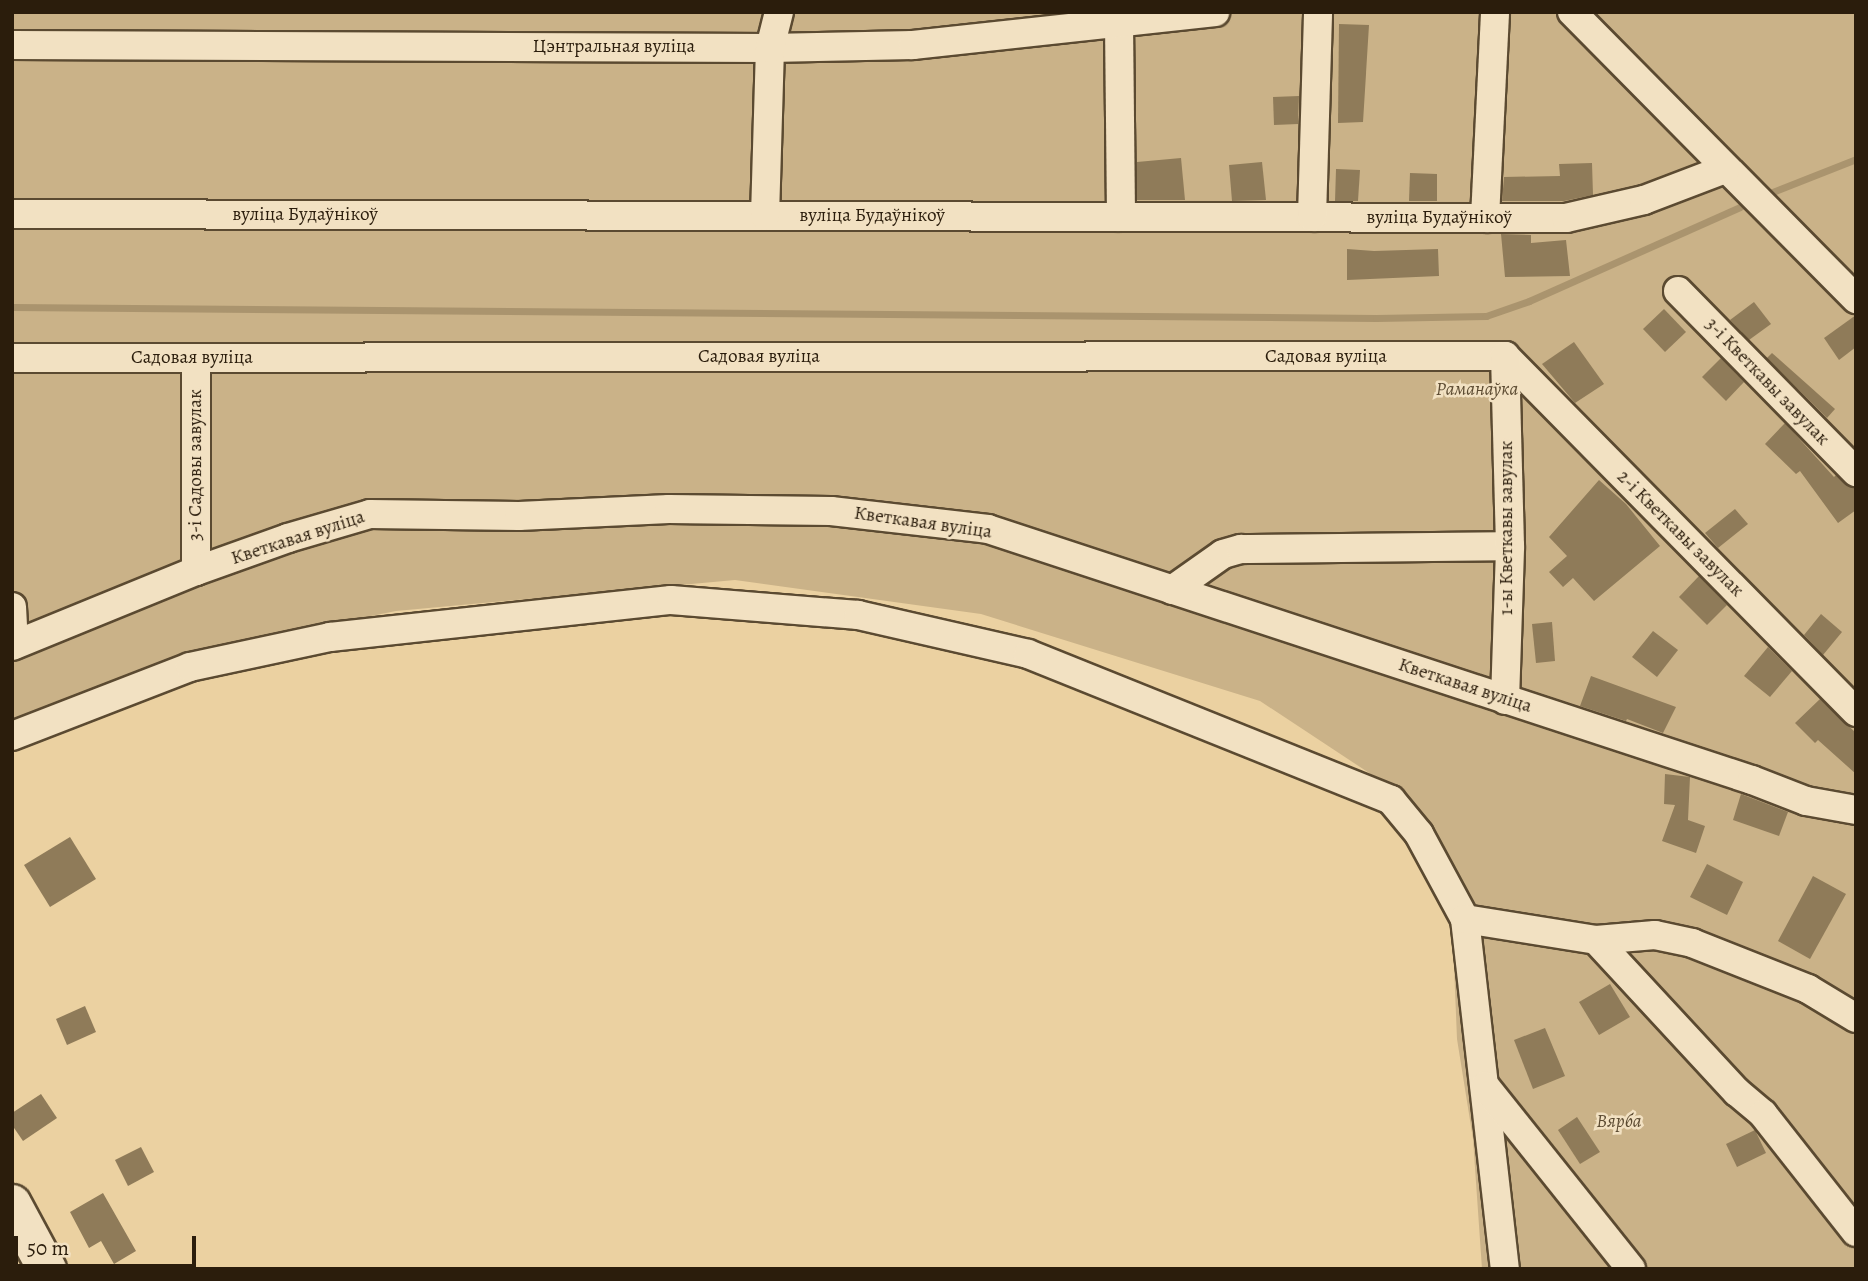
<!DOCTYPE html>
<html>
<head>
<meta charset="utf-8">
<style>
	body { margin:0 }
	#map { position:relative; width:1868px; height:1281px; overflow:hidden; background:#ebd1a1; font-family:Alegreya,serif }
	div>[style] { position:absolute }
	.green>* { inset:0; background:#cab288 }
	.stream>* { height:7px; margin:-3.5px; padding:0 3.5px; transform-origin:3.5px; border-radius:3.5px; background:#aa946e }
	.building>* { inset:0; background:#8f7b59 }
	.roads { filter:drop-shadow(2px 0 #5b4a31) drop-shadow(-2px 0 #5b4a31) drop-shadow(0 2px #5b4a31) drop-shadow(0 -2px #5b4a31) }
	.street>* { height:28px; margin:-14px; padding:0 14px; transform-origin:14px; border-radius:14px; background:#f2e1c2 }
	.secondary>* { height:38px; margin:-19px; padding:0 19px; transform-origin:19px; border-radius:19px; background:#f2e1c2 }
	span { translate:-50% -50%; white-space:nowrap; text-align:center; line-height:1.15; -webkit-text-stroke:5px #f2e1c2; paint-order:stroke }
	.street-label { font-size:19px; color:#2b1d0c }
	.park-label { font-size:19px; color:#5b4a31; font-style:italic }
	.frame { position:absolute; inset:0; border:14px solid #2b1d0c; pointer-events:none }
	.scale { position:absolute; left:14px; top:1236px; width:182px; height:32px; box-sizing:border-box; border:4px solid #2b1d0c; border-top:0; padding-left:9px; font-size:21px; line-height:24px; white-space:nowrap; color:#2b1d0c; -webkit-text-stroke:5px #f2e1c2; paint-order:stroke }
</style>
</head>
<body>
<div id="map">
	<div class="green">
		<div style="clip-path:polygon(12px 12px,1856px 12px,1856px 1269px,1482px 1269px,1473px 1139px,1457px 1039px,1453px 941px,1480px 920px,1404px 796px,1260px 701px,981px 614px,735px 580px,396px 611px,216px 647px,12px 728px)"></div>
	</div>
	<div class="stream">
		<div style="left:1770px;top:193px;width:92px;rotate:-21.6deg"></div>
		<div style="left:12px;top:307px;width:1364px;rotate:0.46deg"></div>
		<div style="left:1376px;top:318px;width:110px;rotate:-1deg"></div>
		<div style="left:1486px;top:316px;width:46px;rotate:-19.2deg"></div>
		<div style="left:1529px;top:301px;width:231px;rotate:-24deg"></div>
	</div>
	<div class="building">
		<div style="clip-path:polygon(1339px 24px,1369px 25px,1363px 122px,1338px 123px)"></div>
		<div style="clip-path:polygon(1299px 96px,1298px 124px,1274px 125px,1273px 97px)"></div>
		<div style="clip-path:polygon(1181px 158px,1185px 200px,1137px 200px,1137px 162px)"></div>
		<div style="clip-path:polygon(1262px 162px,1266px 200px,1232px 201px,1229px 165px)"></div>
		<div style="clip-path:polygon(1592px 163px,1593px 195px,1564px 201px,1502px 201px,1504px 177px,1560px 176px,1559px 164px)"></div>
		<div style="clip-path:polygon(1336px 169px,1360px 170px,1358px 201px,1335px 201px)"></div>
		<div style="clip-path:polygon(1410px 173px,1437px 174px,1437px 201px,1409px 201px)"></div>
		<div style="clip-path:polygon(1501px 234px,1531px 235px,1531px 243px,1566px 240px,1570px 276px,1505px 277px)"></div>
		<div style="clip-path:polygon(1347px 249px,1374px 251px,1438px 249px,1439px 276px,1347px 280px)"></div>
		<div style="clip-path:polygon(1754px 302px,1771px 324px,1749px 340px,1730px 320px)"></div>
		<div style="clip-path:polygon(1664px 309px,1686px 332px,1665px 352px,1643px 329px)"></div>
		<div style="clip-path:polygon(1856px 315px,1856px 347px,1839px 360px,1824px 338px)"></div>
		<div style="clip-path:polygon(1574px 342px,1604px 384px,1575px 403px,1542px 364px)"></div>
		<div style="clip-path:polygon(1772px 353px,1835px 409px,1827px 418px,1767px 358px)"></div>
		<div style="clip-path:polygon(1721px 358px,1744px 382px,1726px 401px,1702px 377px)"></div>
		<div style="clip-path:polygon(1785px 423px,1834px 477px,1836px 475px,1845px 484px,1856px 488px,1856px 510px,1838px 523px,1800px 471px,1796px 474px,1765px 444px)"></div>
		<div style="clip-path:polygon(1599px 480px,1626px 504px,1660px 546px,1594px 601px,1573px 578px,1563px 587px,1549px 572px,1567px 556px,1549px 537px)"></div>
		<div style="clip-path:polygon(1735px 509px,1748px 524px,1718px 548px,1705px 533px)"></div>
		<div style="clip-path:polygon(1699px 576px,1727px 605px,1707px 625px,1679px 597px)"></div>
		<div style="clip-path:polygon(1821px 614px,1842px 632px,1823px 655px,1804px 635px)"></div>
		<div style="clip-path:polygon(1552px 622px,1555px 661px,1536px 663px,1532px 624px)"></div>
		<div style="clip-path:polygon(1653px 631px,1678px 650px,1657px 677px,1632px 657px)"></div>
		<div style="clip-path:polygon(1768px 647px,1792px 671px,1770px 697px,1744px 676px)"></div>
		<div style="clip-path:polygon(1591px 676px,1676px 707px,1663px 733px,1627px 719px,1626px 721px,1580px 706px)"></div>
		<div style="clip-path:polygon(1820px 699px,1856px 733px,1856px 774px,1818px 740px,1815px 743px,1795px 723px)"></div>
		<div style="clip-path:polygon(1665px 774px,1690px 777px,1688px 820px,1705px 826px,1696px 853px,1662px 841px,1675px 805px,1664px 804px)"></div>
		<div style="clip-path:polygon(1741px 794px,1788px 812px,1779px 836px,1733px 820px)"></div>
		<div style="clip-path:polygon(70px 837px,96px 879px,50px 907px,24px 865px)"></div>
		<div style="clip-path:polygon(1707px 864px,1743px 882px,1727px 915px,1690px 897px)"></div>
		<div style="clip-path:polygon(1813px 876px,1846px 894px,1810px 959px,1778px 941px)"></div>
		<div style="clip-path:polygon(1610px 984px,1630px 1017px,1599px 1035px,1579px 1002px)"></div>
		<div style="clip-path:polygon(85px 1006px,96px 1032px,67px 1045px,56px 1019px)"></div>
		<div style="clip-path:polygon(1545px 1028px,1565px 1076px,1533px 1089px,1514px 1040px)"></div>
		<div style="clip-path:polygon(41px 1094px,57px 1118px,23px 1141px,12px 1125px,12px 1113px)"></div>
		<div style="clip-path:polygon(1577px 1117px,1600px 1152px,1580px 1164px,1558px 1130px)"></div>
		<div style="clip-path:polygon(1755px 1130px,1766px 1153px,1737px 1167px,1726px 1144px)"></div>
		<div style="clip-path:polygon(141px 1147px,154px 1172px,128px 1186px,115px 1160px)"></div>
		<div style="clip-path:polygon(103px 1193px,136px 1251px,114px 1264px,101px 1241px,89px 1248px,70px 1212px)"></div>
	</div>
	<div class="roads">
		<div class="street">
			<div style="left:1572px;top:12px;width:404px;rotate:45.3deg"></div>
			<div style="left:1119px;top:23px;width:194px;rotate:89.4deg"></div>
			<div style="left:12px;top:45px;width:758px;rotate:0.23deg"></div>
			<div style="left:770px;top:48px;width:143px;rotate:-1.2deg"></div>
			<div style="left:913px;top:45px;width:304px;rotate:-6.2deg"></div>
			<div style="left:12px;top:214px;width:1554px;rotate:0.15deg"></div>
			<div style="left:1566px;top:218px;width:80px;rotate:-13deg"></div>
			<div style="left:1644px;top:200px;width:87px;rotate:-20.9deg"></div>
			<div style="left:765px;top:216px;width:168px;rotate:-88.3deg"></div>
			<div style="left:770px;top:48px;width:37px;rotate:-76deg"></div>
			<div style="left:1312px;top:217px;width:205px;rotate:-88.3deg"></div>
			<div style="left:1485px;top:218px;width:206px;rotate:-87.2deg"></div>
			<div style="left:1678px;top:291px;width:254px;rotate:45.5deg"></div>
			<div style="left:1505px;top:356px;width:500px;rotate:45.4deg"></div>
			<div style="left:12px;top:358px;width:1493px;rotate:-0.08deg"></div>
			<div style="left:196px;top:571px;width:213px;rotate:-90deg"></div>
			<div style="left:1172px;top:590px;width:62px;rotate:-35.2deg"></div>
			<div style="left:1223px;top:554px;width:19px;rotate:-16deg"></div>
			<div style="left:1241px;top:549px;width:269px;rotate:-0.6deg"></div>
			<div style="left:12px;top:607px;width:38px;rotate:87deg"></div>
			<div style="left:12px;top:646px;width:199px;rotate:-22.2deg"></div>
			<div style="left:196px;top:571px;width:98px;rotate:-19.7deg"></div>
			<div style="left:288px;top:538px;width:85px;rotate:-16.3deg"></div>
			<div style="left:370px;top:514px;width:149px;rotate:0.8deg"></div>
			<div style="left:519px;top:516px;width:150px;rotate:-2.7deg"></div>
			<div style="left:669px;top:509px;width:162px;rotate:0.7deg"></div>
			<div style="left:831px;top:511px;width:158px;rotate:6.5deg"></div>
			<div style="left:988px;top:529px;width:804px;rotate:18.19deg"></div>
			<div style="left:1752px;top:780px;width:58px;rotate:21.3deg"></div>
			<div style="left:1806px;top:801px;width:51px;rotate:10.2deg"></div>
			<div style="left:1505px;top:700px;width:154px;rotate:-88.1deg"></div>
			<div style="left:1510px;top:546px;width:190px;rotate:-91.5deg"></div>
			<div style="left:12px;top:736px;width:191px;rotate:-21.2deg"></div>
			<div style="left:190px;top:667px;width:143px;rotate:-12.1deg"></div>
			<div style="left:330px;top:637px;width:343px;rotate:-6.2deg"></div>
			<div style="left:671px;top:600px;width:188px;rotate:4.6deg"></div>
			<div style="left:858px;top:615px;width:174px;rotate:12.9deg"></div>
			<div style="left:1028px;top:654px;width:391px;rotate:21.9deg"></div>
			<div style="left:1391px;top:800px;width:44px;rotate:50.5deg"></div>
			<div style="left:1419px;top:834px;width:97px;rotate:61.6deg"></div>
			<div style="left:1465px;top:919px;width:352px;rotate:83.5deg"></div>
			<div style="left:1465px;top:919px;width:133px;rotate:9.1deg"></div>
			<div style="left:1596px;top:940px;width:59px;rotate:-4.8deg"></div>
			<div style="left:1655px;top:935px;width:38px;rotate:12deg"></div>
			<div style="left:1692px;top:943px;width:125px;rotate:21.6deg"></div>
			<div style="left:1808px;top:989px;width:56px;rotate:31.1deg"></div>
			<div style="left:1596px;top:940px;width:207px;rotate:47.2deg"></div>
			<div style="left:1737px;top:1092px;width:34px;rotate:40deg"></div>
			<div style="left:1763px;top:1114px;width:150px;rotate:51.8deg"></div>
			<div style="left:1485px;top:1086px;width:234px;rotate:51.4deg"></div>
		</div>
		<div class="secondary">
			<div style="left:12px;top:1204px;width:74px;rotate:61.7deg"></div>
		</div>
	</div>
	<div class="street-label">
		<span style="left:614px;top:47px">Цэнтральная вуліца</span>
		<span style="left:305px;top:215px">вуліца Будаўнікоў</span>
		<span style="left:872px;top:216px">вуліца Будаўнікоў</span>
		<span style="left:1439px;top:218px">вуліца Будаўнікоў</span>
		<span style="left:759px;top:357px">Садовая вуліца</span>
		<span style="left:1326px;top:357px">Садовая вуліца</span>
		<span style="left:192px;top:358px">Садовая вуліца</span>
		<span style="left:1767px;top:382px;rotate:46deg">3-і Кветкавы завулак</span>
		<span style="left:196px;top:465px;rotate:-90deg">3-і Садовы завулак</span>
		<span style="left:923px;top:523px;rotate:8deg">Кветкавая вуліца</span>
		<span style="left:1507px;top:528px;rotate:-90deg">1-ы Кветкавы завулак</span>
		<span style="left:1680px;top:534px;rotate:45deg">2-і Кветкавы завулак</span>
		<span style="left:298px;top:538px;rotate:-18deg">Кветкавая вуліца</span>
		<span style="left:1465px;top:686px;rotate:18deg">Кветкавая вуліца</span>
	</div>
	<div class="park-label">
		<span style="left:1477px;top:390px">Раманаўка</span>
		<span style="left:1619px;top:1122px">Вярба</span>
	</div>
	<div class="frame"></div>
	<div class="scale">50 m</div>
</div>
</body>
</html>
